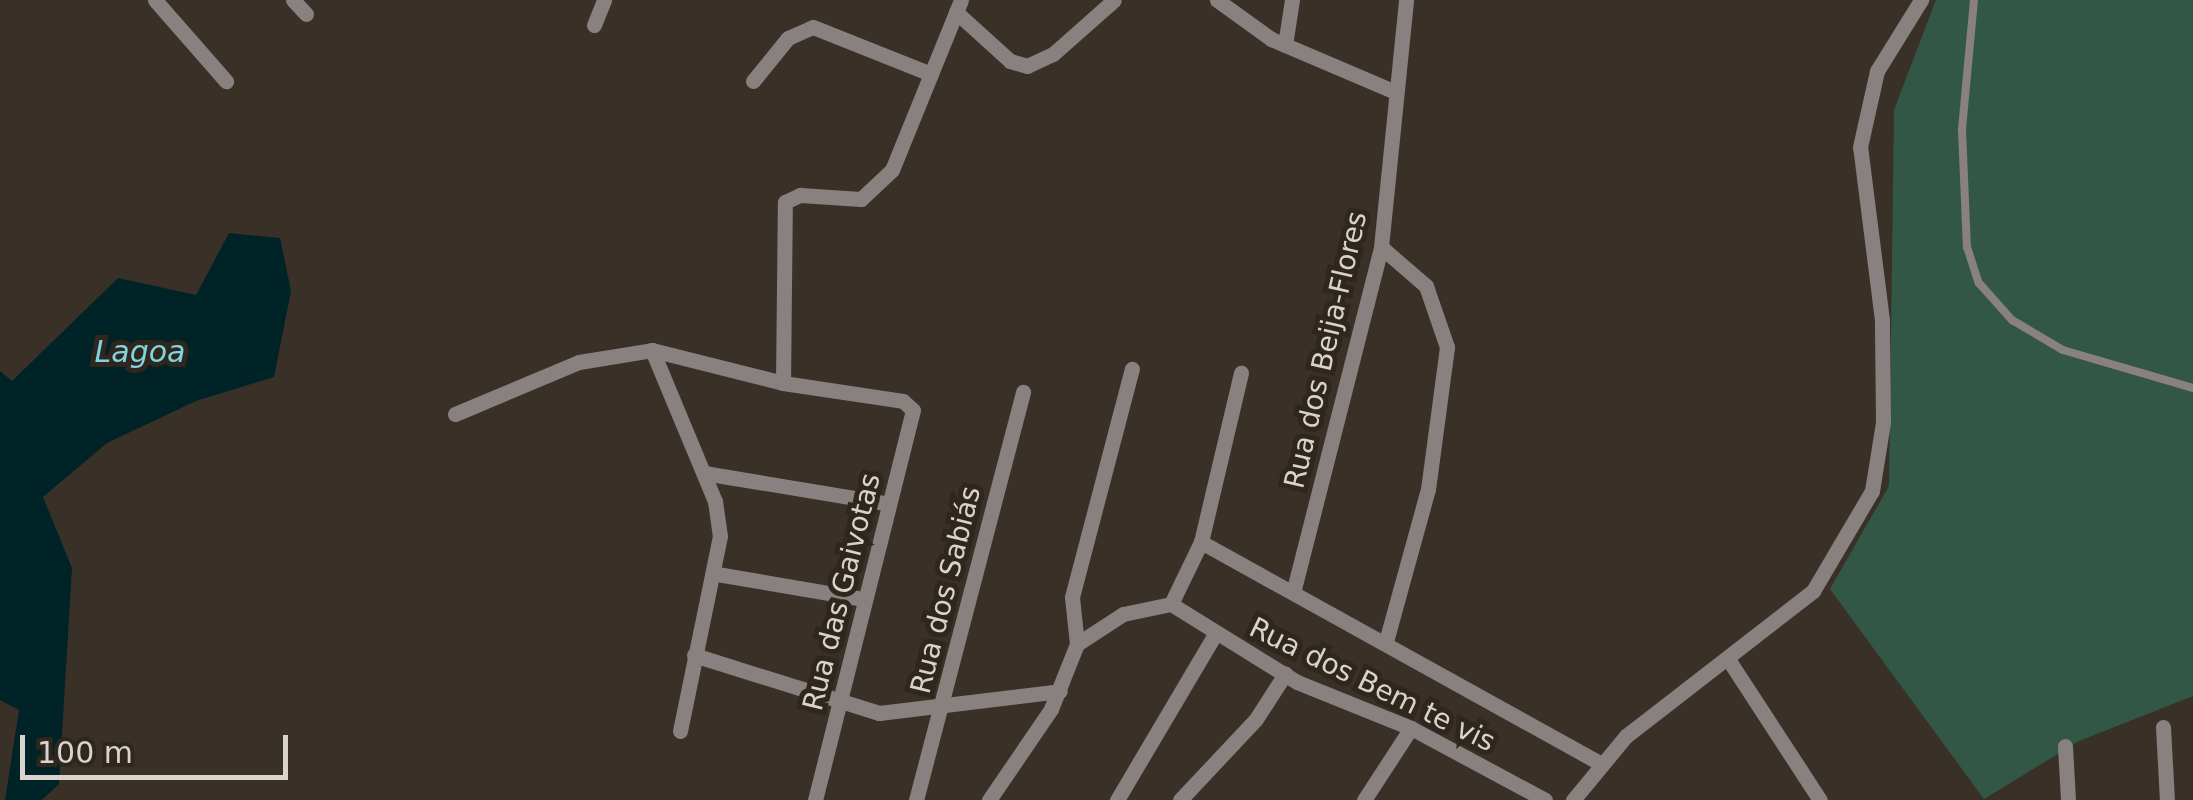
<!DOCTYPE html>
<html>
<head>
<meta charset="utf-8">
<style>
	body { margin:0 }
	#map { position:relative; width:2193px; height:800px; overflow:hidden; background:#393128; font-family:"DejaVu Sans",sans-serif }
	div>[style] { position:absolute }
	.green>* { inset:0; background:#335747 }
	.water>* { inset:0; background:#002328 }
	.lane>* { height:8px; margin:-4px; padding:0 4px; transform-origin:4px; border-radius:4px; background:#888180 }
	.street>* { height:15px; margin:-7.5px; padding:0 7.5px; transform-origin:7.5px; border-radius:7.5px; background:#888180 }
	span { translate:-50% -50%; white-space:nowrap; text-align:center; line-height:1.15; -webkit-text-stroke:10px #2f271e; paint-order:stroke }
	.street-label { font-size:28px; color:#d8d3cd }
	.water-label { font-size:30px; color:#7fd4df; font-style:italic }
	.scale { position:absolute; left:20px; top:735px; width:268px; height:45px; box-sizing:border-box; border:5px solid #d8d3cd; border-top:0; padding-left:12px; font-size:30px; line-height:35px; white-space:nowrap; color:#d8d3cd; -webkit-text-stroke:8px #2f271e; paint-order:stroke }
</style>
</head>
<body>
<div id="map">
	<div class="green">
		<div style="clip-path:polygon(1936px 0,2193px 0,2193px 696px,2079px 741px,1984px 799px,1830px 589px,1889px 486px,1894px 110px)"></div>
	</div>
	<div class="water">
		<div style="clip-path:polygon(229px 233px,280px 238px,291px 291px,274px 377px,196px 401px,107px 443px,43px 497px,72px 568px,59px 784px,42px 800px,5px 800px,19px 710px,0 700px,0 371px,12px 381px,118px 278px,196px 295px)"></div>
	</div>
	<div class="lane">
		<div style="left:1974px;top:0;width:131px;rotate:95.3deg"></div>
		<div style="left:1962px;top:130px;width:117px;rotate:87.6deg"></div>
		<div style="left:1967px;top:247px;width:38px;rotate:72deg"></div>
		<div style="left:1979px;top:283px;width:50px;rotate:48.3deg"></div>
		<div style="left:2012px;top:320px;width:59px;rotate:30.5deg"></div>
		<div style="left:2063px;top:350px;width:135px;rotate:16.3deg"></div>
	</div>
	<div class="street">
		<div style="left:155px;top:0;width:108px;rotate:48.8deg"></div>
		<div style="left:293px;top:0;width:19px;rotate:47deg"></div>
		<div style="left:1217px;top:0;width:67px;rotate:35.8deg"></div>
		<div style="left:1271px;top:39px;width:133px;rotate:23.1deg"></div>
		<div style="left:956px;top:12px;width:73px;rotate:42.2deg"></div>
		<div style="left:1010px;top:61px;width:18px;rotate:16deg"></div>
		<div style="left:1027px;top:66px;width:29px;rotate:-25deg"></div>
		<div style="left:1053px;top:54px;width:81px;rotate:-41.5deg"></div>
		<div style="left:594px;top:25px;width:27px;rotate:-68deg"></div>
		<div style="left:1285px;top:45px;width:46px;rotate:-81.2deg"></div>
		<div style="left:753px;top:81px;width:55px;rotate:-50.9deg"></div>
		<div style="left:788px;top:38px;width:27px;rotate:-24deg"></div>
		<div style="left:813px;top:27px;width:127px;rotate:21.7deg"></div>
		<div style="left:1381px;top:247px;width:60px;rotate:40.9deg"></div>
		<div style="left:1426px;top:286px;width:65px;rotate:71deg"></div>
		<div style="left:1447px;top:347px;width:143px;rotate:97.6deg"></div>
		<div style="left:1428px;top:489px;width:158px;rotate:105.4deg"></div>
		<div style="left:652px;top:350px;width:164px;rotate:67.4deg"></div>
		<div style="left:715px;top:501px;width:35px;rotate:82deg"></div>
		<div style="left:720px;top:536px;width:199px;rotate:101.6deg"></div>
		<div style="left:783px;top:383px;width:181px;rotate:-89.4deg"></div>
		<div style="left:785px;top:202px;width:17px;rotate:-25deg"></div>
		<div style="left:800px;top:195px;width:61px;rotate:3.8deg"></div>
		<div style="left:861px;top:199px;width:42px;rotate:-43.1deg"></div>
		<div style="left:892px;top:170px;width:183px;rotate:-67.9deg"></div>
		<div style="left:455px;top:414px;width:134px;rotate:-22.8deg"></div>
		<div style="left:579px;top:362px;width:74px;rotate:-9.3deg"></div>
		<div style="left:652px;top:350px;width:135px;rotate:14.1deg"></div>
		<div style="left:783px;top:383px;width:121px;rotate:8.5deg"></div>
		<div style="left:903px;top:401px;width:13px;rotate:42deg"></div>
		<div style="left:913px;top:410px;width:402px;rotate:104.1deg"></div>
		<div style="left:704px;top:473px;width:184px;rotate:9.4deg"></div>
		<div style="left:1201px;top:542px;width:454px;rotate:29deg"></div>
		<div style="left:717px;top:574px;width:148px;rotate:9.7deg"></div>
		<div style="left:1294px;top:589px;width:353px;rotate:-75.7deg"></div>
		<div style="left:1381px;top:247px;width:248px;rotate:-84.2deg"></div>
		<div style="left:1171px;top:604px;width:69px;rotate:-64.2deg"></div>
		<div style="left:1201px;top:542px;width:174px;rotate:-76.7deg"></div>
		<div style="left:1077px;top:644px;width:47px;rotate:-96.1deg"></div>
		<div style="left:1072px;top:597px;width:236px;rotate:-75.3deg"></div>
		<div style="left:694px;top:655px;width:194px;rotate:17.4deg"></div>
		<div style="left:879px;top:713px;width:182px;rotate:-6.9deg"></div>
		<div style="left:1728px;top:659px;width:168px;rotate:56.9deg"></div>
		<div style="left:2163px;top:727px;width:73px;rotate:86.9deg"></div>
		<div style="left:2065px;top:746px;width:54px;rotate:86.8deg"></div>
		<div style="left:916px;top:800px;width:422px;rotate:-75.3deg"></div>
		<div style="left:989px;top:800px;width:110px;rotate:-55.7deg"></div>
		<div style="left:1051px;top:709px;width:70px;rotate:-68.2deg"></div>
		<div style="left:1077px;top:644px;width:55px;rotate:-33.1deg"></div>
		<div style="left:1123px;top:614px;width:49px;rotate:-11.8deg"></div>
		<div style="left:1171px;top:604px;width:148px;rotate:31.8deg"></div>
		<div style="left:1297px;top:682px;width:123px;rotate:22deg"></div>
		<div style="left:1411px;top:728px;width:152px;rotate:28.2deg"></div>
		<div style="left:1117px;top:800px;width:191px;rotate:-59.4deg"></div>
		<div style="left:1180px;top:800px;width:111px;rotate:-46.8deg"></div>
		<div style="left:1256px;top:719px;width:54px;rotate:-57.2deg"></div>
		<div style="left:1364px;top:800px;width:86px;rotate:-56.9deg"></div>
		<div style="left:1573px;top:800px;width:83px;rotate:-50.4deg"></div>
		<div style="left:1626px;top:736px;width:237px;rotate:-37.8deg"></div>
		<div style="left:1813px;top:591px;width:116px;rotate:-59.5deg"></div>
		<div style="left:1872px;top:491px;width:70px;rotate:-80.9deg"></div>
		<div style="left:1883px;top:422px;width:102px;rotate:-90.6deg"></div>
		<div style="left:1882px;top:320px;width:174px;rotate:-97.2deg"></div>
		<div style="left:1860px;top:147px;width:78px;rotate:-77.4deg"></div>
		<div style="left:1877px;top:71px;width:84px;rotate:-58.2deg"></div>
	</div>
	<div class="street-label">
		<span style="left:1326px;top:350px;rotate:-77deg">Rua dos Beija-Flores</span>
		<span style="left:946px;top:590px;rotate:-76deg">Rua dos Sabiás</span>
		<span style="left:842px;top:592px;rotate:-76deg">Rua das Gaivotas</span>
		<span style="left:1372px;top:685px;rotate:26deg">Rua dos Bem te vis</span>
	</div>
	<div class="water-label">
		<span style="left:140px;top:352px">Lagoa</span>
	</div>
	<div class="scale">100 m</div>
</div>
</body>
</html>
